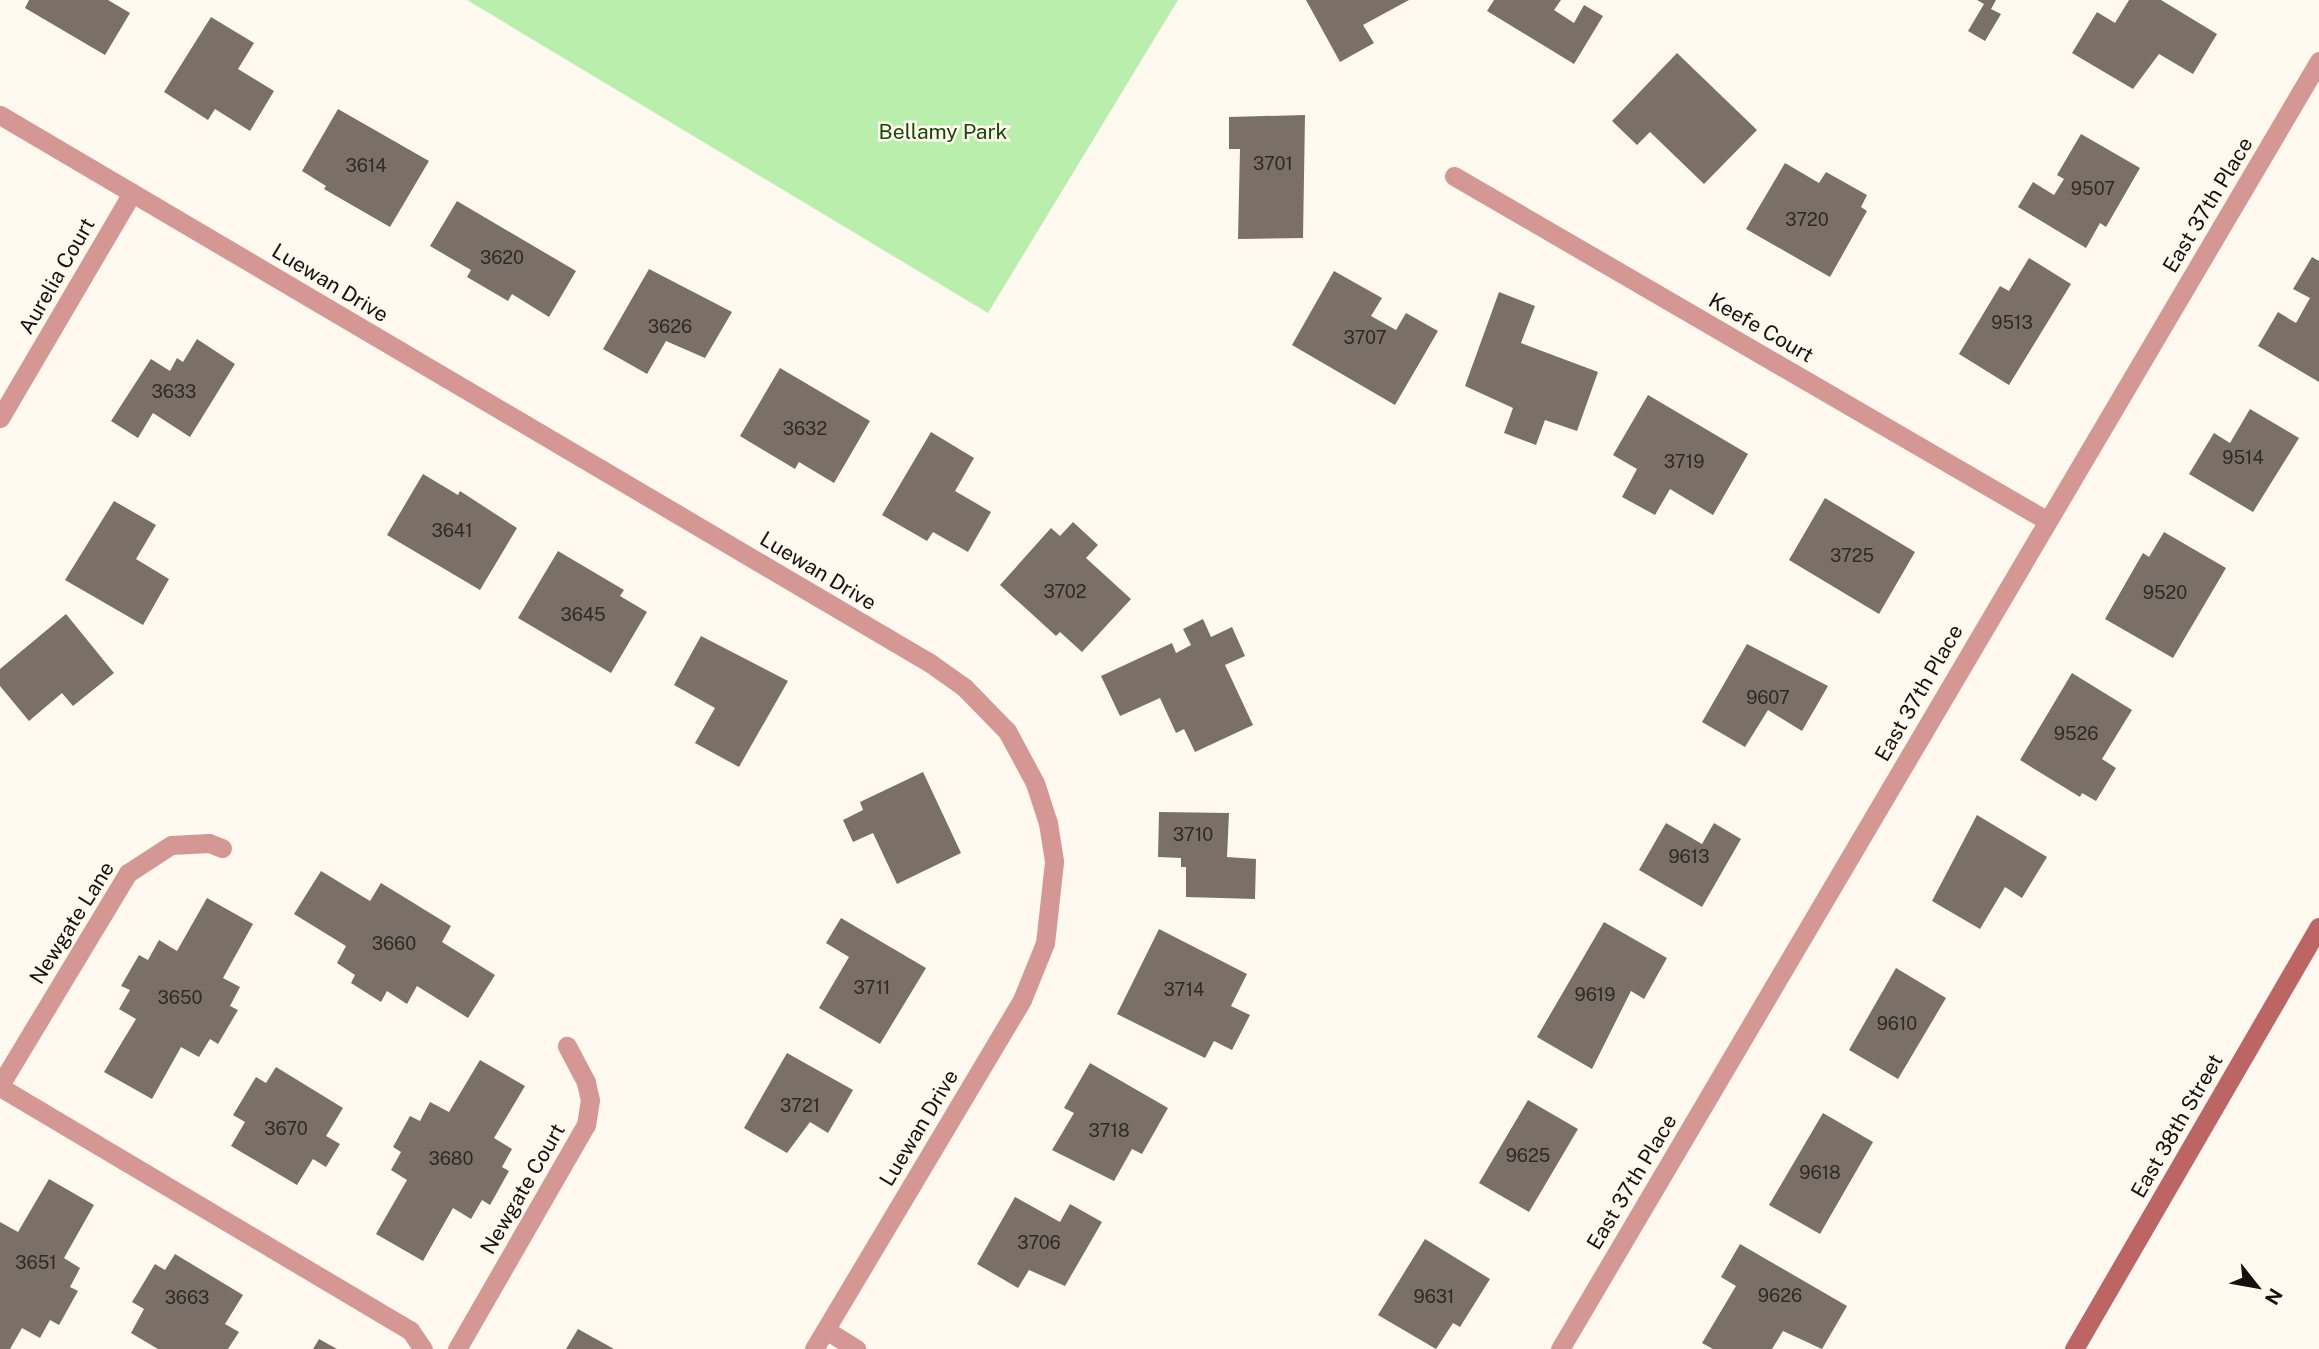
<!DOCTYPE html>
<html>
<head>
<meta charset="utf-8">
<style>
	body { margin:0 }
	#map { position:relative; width:2319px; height:1349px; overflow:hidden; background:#fff9ef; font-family:"Public Sans",sans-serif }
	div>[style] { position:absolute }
	.green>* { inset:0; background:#baeeac }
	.building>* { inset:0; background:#7b7068 }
	.minor>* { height:19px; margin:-9.5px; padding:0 9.5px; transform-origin:9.5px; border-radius:9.5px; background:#d49794 }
	.secondary>* { height:19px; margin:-9.5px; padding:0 9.5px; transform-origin:9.5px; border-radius:9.5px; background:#bc6564 }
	span { translate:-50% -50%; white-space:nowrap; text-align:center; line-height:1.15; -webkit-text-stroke:5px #fff9ef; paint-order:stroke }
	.number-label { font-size:18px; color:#2e2a24 }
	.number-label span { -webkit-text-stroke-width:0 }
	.park-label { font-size:21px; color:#174805 }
	.street-label { font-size:21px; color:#15120e }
	.north { position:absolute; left:2221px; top:1251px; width:70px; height:70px; -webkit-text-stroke:5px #fff9ef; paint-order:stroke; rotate:121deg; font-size:19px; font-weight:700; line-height:28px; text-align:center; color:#15120e }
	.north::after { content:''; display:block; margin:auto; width:24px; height:32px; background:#15120e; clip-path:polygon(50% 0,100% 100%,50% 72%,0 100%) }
</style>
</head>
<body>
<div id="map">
	<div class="green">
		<div style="clip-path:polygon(467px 0,1178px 0,988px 313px)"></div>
	</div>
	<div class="building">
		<div style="clip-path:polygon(29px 0,108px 0,130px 13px,105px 55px,25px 8px)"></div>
		<div style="clip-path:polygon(1306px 0,1409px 0,1363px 25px,1374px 43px,1340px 62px)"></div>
		<div style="clip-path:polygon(1494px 0,1561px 0,1554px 10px,1574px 23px,1584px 5px,1603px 16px,1574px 64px,1487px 11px)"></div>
		<div style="clip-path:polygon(1977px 0,1996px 0,1991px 9px,2001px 14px,1985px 41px,1968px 31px,1984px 4px)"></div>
		<div style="clip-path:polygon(2129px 0,2161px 0,2217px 34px,2193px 74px,2159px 54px,2133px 89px,2072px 53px,2097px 12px,2115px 23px)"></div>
		<div style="clip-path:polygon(211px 17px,254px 43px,238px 69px,274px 91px,250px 131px,215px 109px,208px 120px,164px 92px)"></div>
		<div style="clip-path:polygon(1677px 53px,1757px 130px,1704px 184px,1650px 132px,1637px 145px,1612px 121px)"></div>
		<div style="clip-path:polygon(338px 109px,429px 161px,390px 227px,324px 189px,326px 186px,302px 171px)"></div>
		<div style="clip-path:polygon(1305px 115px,1303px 238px,1238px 239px,1240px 149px,1229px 149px,1229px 117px)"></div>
		<div style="clip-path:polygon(2081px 134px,2140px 168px,2106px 227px,2100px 223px,2086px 248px,2018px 207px,2033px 182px,2054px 195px,2064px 179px,2057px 175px)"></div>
		<div style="clip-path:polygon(1785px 163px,1819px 183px,1826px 172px,1867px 195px,1861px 207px,1867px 211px,1830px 277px,1746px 229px)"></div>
		<div style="clip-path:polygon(457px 201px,576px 271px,549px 317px,512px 294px,508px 301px,467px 277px,471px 270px,430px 246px)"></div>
		<div style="clip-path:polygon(2312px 257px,2319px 261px,2319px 382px,2258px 346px,2278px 312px,2296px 323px,2310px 298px,2293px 289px)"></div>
		<div style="clip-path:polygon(2029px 258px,2071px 284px,2009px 385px,1959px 354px,2000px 286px,2009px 291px)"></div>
		<div style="clip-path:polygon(649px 269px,732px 312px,705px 358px,666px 341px,647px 374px,603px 349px)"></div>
		<div style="clip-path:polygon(1334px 271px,1382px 298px,1371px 316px,1396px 330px,1406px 313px,1438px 331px,1395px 405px,1292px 345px)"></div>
		<div style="clip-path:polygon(1499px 292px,1535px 306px,1521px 343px,1598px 372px,1577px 431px,1545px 420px,1536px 445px,1504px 433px,1513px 408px,1465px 386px)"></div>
		<div style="clip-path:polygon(197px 339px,235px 364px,190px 437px,153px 413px,138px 438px,111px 421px,151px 359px,170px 371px,177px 358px,183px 362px)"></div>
		<div style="clip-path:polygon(780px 368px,870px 421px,834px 483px,799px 462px,795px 469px,740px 436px)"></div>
		<div style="clip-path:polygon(1648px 395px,1748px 454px,1713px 515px,1670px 489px,1655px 515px,1622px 497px,1637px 469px,1613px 455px)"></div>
		<div style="clip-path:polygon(2250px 409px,2299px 438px,2253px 512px,2189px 474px,2214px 433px,2230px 443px)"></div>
		<div style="clip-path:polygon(931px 432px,974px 458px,955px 491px,991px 512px,968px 552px,933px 532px,927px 541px,882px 515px)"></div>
		<div style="clip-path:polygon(423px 474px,458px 495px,460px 491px,517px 528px,480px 590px,387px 535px)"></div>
		<div style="clip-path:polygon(1825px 498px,1915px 552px,1879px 614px,1789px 560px)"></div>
		<div style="clip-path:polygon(114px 501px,156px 525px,136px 559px,169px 579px,143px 625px,65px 580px)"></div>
		<div style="clip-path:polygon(1073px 522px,1098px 545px,1086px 558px,1131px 599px,1082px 652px,1060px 632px,1056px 636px,1000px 585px,1051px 528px,1060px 536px)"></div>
		<div style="clip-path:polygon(2164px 532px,2226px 568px,2173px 658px,2105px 619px,2143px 553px,2149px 557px)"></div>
		<div style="clip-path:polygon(558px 551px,624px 590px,620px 596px,647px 612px,611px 673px,518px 618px)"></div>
		<div style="clip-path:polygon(66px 614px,114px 673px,73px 706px,62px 693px,29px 721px,0 686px,0 669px)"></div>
		<div style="clip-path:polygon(1203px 619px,1211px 637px,1232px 627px,1245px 656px,1225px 665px,1253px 725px,1195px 752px,1184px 729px,1176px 733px,1160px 698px,1120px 716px,1101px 676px,1172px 643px,1176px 653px,1191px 645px,1183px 629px)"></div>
		<div style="clip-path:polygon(701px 636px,788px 681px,739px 767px,695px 743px,715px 708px,674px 685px)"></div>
		<div style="clip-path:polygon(1747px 644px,1828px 686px,1802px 731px,1768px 710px,1745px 747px,1702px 722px)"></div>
		<div style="clip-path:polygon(2072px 673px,2132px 710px,2102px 759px,2116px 768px,2096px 801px,2082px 793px,2080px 797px,2020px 760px)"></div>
		<div style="clip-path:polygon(923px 772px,961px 853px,897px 884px,873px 833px,853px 842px,843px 820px,863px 810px,860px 802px)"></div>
		<div style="clip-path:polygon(1159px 812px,1229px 813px,1227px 857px,1256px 859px,1255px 899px,1186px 897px,1186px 867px,1181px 867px,1181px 858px,1158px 857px)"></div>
		<div style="clip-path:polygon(1977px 815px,2047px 857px,2022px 898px,2005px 887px,1980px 929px,1932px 901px)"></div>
		<div style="clip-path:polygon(1666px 823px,1702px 844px,1714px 823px,1741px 839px,1702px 907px,1639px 870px)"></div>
		<div style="clip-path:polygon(321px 871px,370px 901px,381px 883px,451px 926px,442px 942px,495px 975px,468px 1018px,417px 986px,407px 1004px,387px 991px,381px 1002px,351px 983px,355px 975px,337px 963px,346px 946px,294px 914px)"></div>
		<div style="clip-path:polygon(207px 898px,253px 924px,223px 978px,240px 987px,230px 1006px,238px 1010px,218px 1044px,210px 1039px,199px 1057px,181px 1047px,152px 1099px,104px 1072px,136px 1019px,119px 1009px,130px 990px,121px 986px,139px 955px,148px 960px,159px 940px,177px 951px)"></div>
		<div style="clip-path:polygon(841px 918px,926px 968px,880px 1044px,819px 1008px,849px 957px,826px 943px)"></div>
		<div style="clip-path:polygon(1604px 922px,1667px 958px,1644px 999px,1631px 991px,1592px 1069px,1537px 1037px)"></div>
		<div style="clip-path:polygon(1159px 929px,1247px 974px,1231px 1006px,1250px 1015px,1232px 1050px,1214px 1041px,1205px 1058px,1117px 1014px)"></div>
		<div style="clip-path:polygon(1896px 968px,1946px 998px,1898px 1079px,1849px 1050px)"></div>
		<div style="clip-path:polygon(787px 1053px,853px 1090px,828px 1133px,810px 1122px,787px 1153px,744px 1128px)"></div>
		<div style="clip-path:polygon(480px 1060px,525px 1086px,494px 1138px,512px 1149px,502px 1167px,509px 1171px,490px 1205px,482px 1200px,471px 1219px,453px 1208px,423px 1261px,376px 1234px,407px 1180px,391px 1170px,401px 1152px,393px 1147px,410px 1116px,420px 1121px,430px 1102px,449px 1112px)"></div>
		<div style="clip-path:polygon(1090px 1063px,1168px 1108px,1142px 1154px,1132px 1149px,1114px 1181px,1052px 1150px,1074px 1113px,1064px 1108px)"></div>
		<div style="clip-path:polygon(276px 1067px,343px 1108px,326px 1136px,340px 1144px,326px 1167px,313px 1159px,297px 1185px,231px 1146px,245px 1122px,233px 1115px,256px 1077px,266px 1083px)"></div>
		<div style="clip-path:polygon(1528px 1100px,1578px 1129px,1529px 1212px,1479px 1183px)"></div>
		<div style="clip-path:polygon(1823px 1113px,1873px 1142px,1820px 1234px,1769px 1205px)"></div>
		<div style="clip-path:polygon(49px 1179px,94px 1205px,64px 1258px,80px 1268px,70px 1287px,78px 1291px,59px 1325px,50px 1320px,40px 1338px,22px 1328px,10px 1349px,0 1349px,0 1222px,18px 1232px)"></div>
		<div style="clip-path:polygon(1015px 1197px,1060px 1222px,1070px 1204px,1102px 1222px,1065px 1286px,1029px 1270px,1018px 1288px,977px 1264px)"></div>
		<div style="clip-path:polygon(1425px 1239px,1490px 1279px,1460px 1327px,1453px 1323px,1436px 1349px,1378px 1315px)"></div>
		<div style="clip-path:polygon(1740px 1244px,1847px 1306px,1822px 1349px,1783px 1331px,1772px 1349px,1713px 1349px,1702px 1343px,1736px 1286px,1721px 1277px)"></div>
		<div style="clip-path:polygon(175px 1254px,243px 1295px,225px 1324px,239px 1332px,228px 1349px,158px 1349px,131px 1333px,144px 1309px,132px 1302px,155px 1264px,165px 1270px)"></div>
		<div style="clip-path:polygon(578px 1329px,614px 1349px,566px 1349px)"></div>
		<div style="clip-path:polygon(319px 1339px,337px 1349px,313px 1349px)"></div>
	</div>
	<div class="minor">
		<div style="left:0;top:115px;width:1079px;rotate:30.51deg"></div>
		<div style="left:930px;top:663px;width:42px;rotate:35.2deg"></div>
		<div style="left:964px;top:687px;width:62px;rotate:45.7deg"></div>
		<div style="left:1007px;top:731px;width:59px;rotate:61.7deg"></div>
		<div style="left:1035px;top:783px;width:42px;rotate:72deg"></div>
		<div style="left:1048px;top:823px;width:39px;rotate:81deg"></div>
		<div style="left:1054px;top:862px;width:81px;rotate:96.3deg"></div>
		<div style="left:1045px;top:943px;width:61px;rotate:112deg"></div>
		<div style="left:1022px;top:1000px;width:406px;rotate:120.8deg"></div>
		<div style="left:1454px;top:176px;width:685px;rotate:30.16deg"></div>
		<div style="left:0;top:418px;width:261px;rotate:-59.6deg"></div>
		<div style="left:0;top:1085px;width:248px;rotate:-58.9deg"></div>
		<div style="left:128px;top:873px;width:51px;rotate:-33.1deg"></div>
		<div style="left:171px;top:845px;width:38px;rotate:-3deg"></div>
		<div style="left:209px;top:843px;width:14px;rotate:21deg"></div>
		<div style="left:0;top:1087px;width:477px;rotate:30.7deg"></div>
		<div style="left:410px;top:1330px;width:23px;rotate:56deg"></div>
		<div style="left:826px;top:1330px;width:36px;rotate:32deg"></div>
		<div style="left:457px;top:1349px;width:258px;rotate:-60.1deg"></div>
		<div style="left:586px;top:1125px;width:25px;rotate:-81deg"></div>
		<div style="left:590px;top:1100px;width:18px;rotate:-103deg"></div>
		<div style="left:586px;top:1082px;width:41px;rotate:-117.8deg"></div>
		<div style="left:1560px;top:1349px;width:1495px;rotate:-59.49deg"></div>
	</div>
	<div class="secondary">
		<div style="left:2074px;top:1349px;width:488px;rotate:-59.9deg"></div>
	</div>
	<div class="number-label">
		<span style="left:1273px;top:164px">3701</span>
		<span style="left:366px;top:166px">3614</span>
		<span style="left:2093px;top:189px">9507</span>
		<span style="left:1807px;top:220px">3720</span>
		<span style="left:502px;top:258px">3620</span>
		<span style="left:2012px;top:323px">9513</span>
		<span style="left:670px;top:327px">3626</span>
		<span style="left:1365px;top:338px">3707</span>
		<span style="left:174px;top:392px">3633</span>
		<span style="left:805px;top:429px">3632</span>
		<span style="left:2243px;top:458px">9514</span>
		<span style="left:1684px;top:462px">3719</span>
		<span style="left:452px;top:531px">3641</span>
		<span style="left:1852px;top:556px">3725</span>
		<span style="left:1065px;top:592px">3702</span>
		<span style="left:2165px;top:593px">9520</span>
		<span style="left:583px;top:615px">3645</span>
		<span style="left:1768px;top:698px">9607</span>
		<span style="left:2076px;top:734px">9526</span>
		<span style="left:1193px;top:835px">3710</span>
		<span style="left:1689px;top:857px">9613</span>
		<span style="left:394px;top:944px">3660</span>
		<span style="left:872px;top:988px">3711</span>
		<span style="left:1184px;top:990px">3714</span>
		<span style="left:1595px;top:995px">9619</span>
		<span style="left:180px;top:998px">3650</span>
		<span style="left:1897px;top:1024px">9610</span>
		<span style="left:800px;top:1106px">3721</span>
		<span style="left:286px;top:1129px">3670</span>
		<span style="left:1109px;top:1131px">3718</span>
		<span style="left:1528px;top:1156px">9625</span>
		<span style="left:451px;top:1159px">3680</span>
		<span style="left:1820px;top:1173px">9618</span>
		<span style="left:1039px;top:1243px">3706</span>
		<span style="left:36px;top:1263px">3651</span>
		<span style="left:1780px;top:1296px">9626</span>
		<span style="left:1434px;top:1297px">9631</span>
		<span style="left:187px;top:1298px">3663</span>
	</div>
	<div class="park-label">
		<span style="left:943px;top:132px">Bellamy Park</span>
	</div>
	<div class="street-label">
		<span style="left:2208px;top:205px;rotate:-59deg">East 37th Place</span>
		<span style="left:57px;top:276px;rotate:-60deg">Aurelia Court</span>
		<span style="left:330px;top:283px;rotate:31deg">Luewan Drive</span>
		<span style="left:1761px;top:328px;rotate:30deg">Keefe Court</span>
		<span style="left:818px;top:571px;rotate:31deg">Luewan Drive</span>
		<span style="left:1919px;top:693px;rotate:-60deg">East 37th Place</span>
		<span style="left:72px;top:923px;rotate:-58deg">Newgate Lane</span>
		<span style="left:2177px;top:1126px;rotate:-60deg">East 38th Street</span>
		<span style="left:919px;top:1128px;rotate:-59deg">Luewan Drive</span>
		<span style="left:1632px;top:1182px;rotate:-59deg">East 37th Place</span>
		<span style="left:523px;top:1189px;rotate:-60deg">Newgate Court</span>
	</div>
	<div class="north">N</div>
</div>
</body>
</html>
